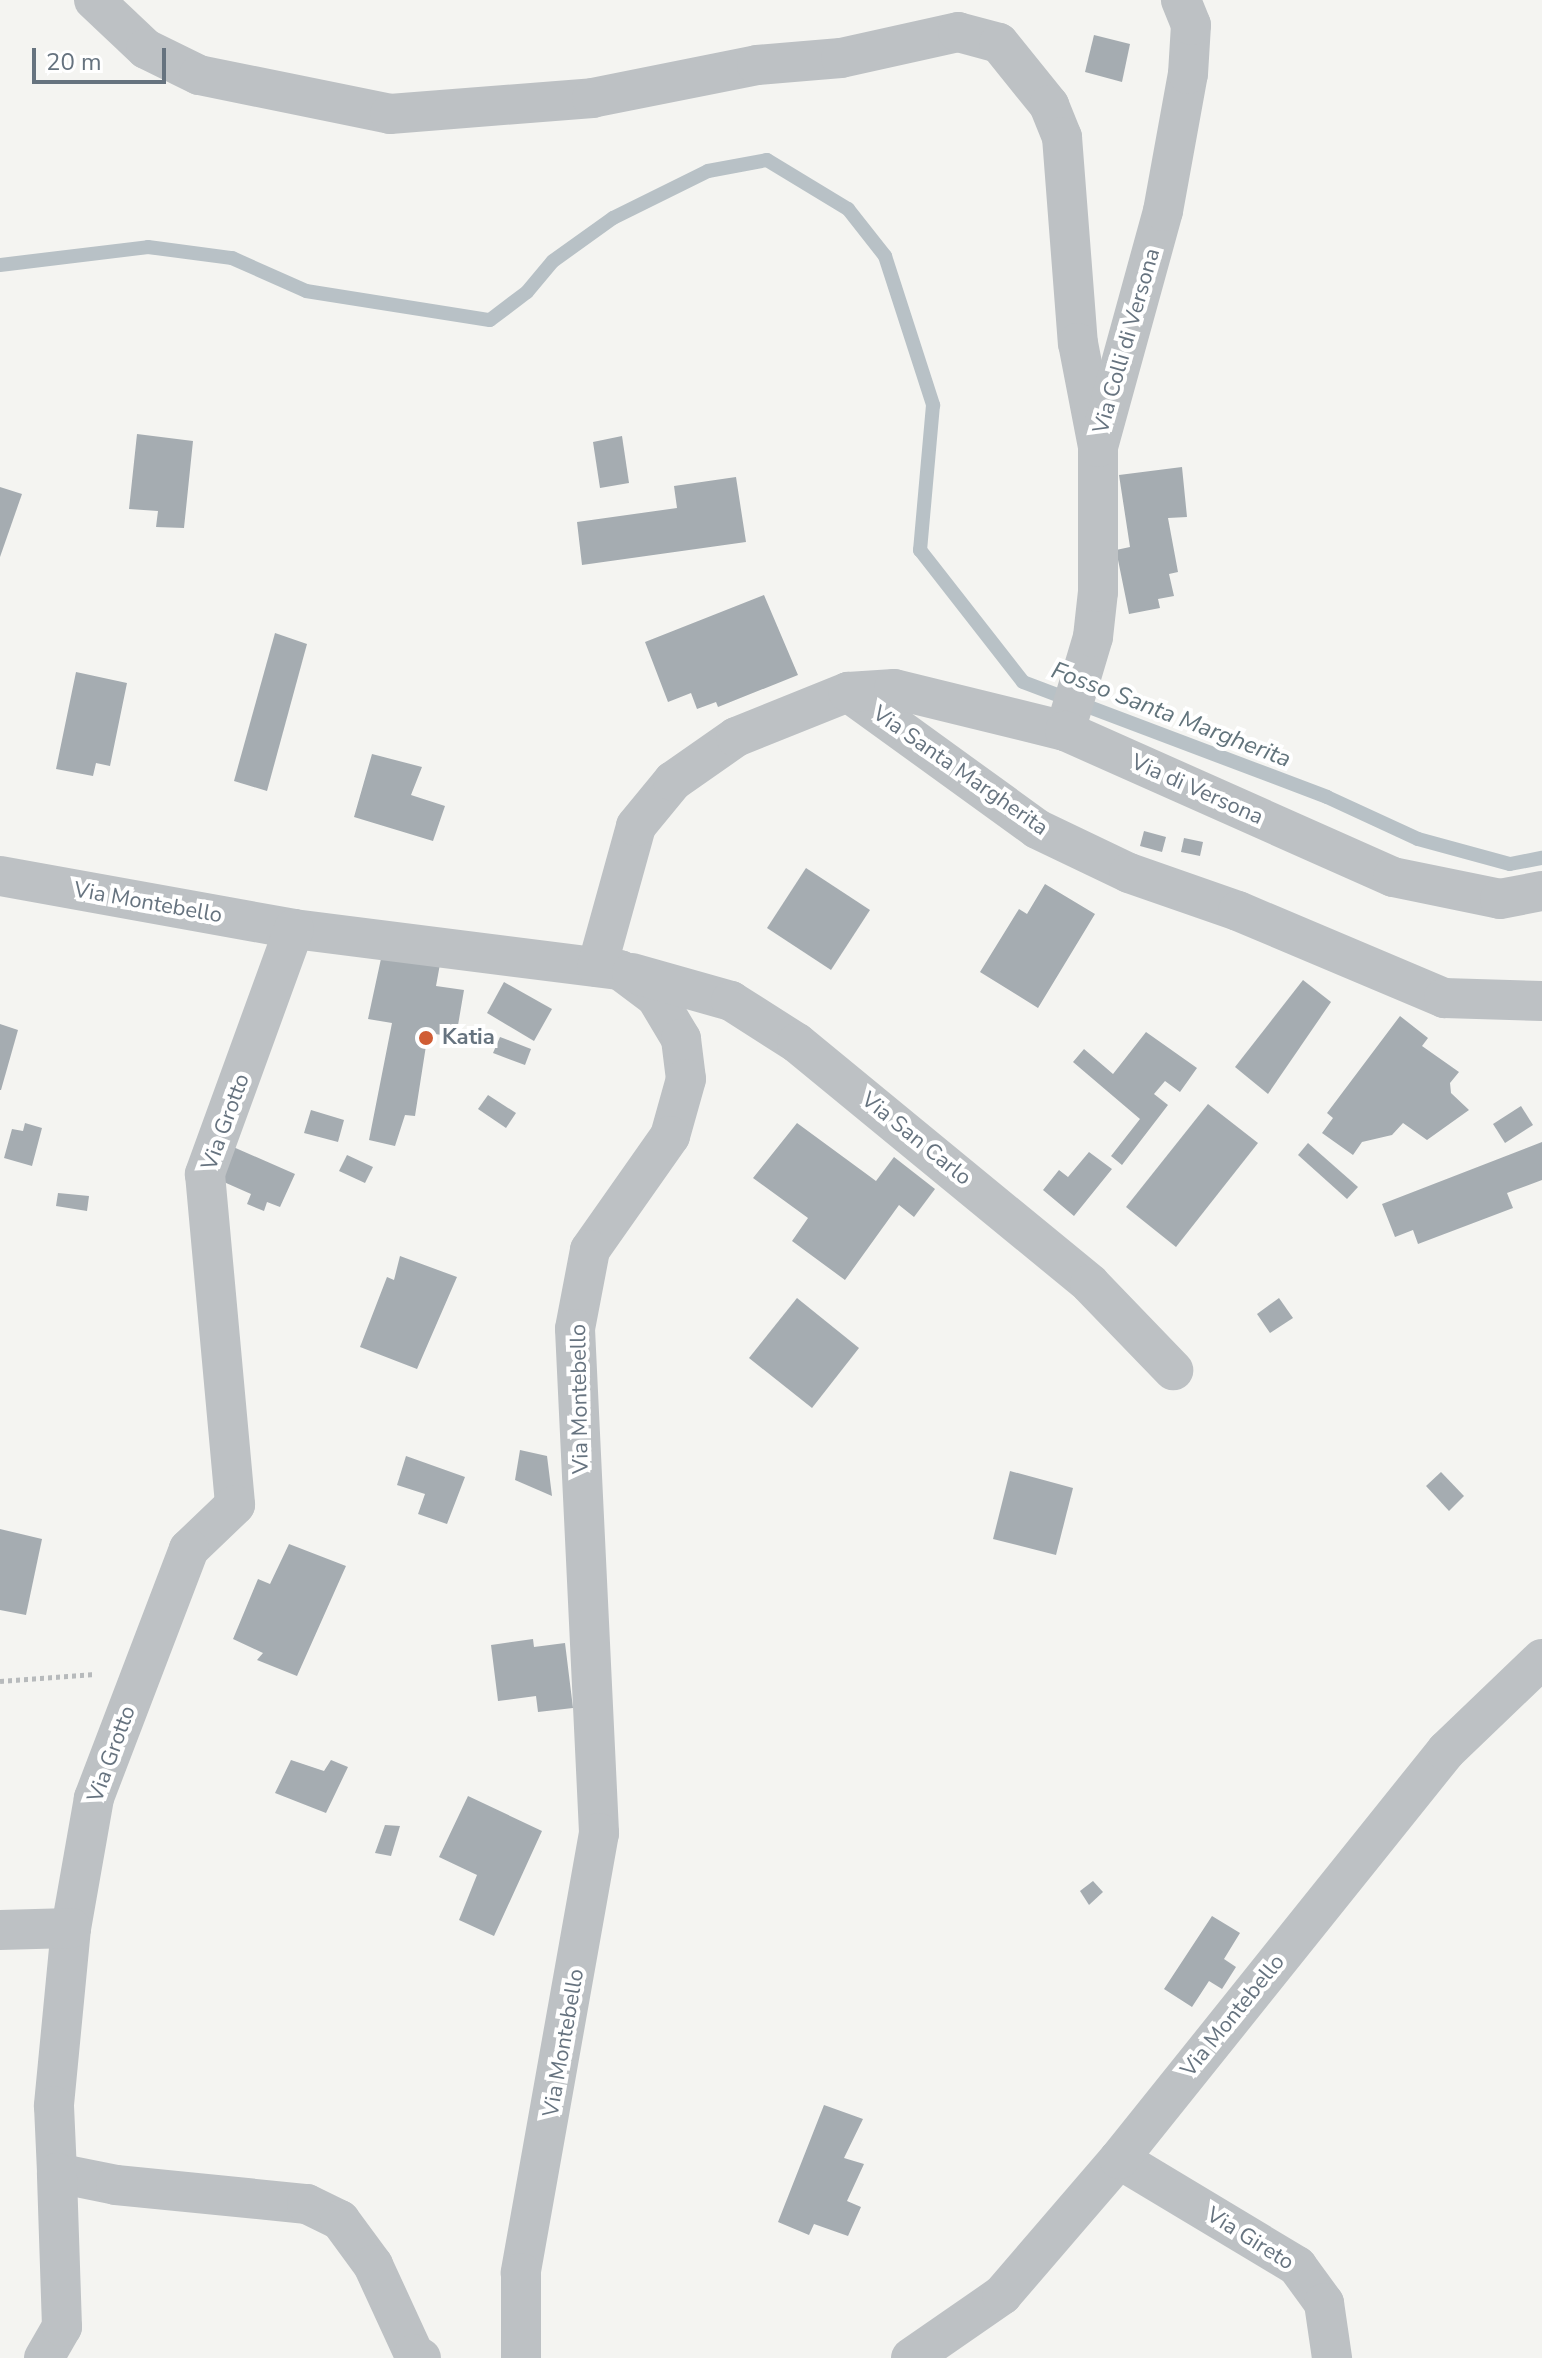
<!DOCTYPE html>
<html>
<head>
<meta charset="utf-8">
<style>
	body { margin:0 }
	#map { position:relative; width:1542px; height:2358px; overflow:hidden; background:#f4f4f1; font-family:"Nunito Sans",sans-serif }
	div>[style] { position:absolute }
	.stream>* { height:14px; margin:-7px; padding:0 7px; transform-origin:7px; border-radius:7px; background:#b8c1c6 }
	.building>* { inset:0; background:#a5acb1 }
	.path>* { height:5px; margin-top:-2.5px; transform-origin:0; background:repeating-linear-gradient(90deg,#b7babc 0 4px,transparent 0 8px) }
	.street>* { height:40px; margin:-20px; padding:0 20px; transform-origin:20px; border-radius:20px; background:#bdc1c4 }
	.dots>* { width:22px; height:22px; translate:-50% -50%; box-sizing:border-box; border:4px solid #fff; border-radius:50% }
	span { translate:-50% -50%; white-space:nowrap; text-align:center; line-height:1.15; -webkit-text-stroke:8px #fff; paint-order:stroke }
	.street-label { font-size:22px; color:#66737f }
	.poi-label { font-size:22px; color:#66737f; font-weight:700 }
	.left { translate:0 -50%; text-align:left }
	.water-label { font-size:24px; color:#62747c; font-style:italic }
	.scale { position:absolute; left:32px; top:48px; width:134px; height:36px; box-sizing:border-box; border:4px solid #66737f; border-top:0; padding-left:10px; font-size:24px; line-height:28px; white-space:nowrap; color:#66737f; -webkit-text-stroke:6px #fff; paint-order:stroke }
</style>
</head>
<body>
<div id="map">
	<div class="stream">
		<div style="left:0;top:265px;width:149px;rotate:-6.9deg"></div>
		<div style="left:148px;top:247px;width:85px;rotate:7.5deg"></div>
		<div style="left:232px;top:258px;width:81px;rotate:24deg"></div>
		<div style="left:306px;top:291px;width:186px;rotate:9deg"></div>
		<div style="left:490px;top:320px;width:46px;rotate:-37.1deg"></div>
		<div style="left:527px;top:292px;width:40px;rotate:-50deg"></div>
		<div style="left:553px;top:261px;width:74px;rotate:-35.6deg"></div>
		<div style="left:613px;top:218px;width:106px;rotate:-26.3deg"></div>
		<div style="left:708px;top:171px;width:60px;rotate:-10.6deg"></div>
		<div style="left:767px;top:160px;width:95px;rotate:31.2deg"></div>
		<div style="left:848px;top:209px;width:60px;rotate:51.8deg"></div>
		<div style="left:885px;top:256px;width:157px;rotate:72.1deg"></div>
		<div style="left:933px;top:405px;width:146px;rotate:95.1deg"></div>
		<div style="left:920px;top:550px;width:167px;rotate:52deg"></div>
		<div style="left:1023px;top:682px;width:325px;rotate:20.7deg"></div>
		<div style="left:1327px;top:797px;width:100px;rotate:24.8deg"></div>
		<div style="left:1418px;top:839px;width:95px;rotate:15.2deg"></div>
		<div style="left:1510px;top:864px;width:33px;rotate:-11deg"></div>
	</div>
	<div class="building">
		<div style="clip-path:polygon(1094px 35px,1130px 44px,1122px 82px,1085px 72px)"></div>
		<div style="clip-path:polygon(137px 434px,193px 441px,184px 528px,156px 527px,158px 511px,129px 509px)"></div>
		<div style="clip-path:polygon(622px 436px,629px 483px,600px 488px,593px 442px)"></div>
		<div style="clip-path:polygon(1182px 467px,1187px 517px,1168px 518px,1178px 572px,1169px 574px,1174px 596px,1158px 599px,1160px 608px,1129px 614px,1116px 550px,1130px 547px,1119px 475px)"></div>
		<div style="clip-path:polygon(736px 477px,746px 542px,582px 565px,577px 522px,677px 508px,674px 486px)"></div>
		<div style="clip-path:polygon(0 487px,22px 494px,0 557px)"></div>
		<div style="clip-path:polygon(764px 595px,798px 675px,718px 707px,716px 702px,697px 709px,691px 693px,668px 702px,645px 642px)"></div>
		<div style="clip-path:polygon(275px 633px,307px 644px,267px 791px,234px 781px)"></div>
		<div style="clip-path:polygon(76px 672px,127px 683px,110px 766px,96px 763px,93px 776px,56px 769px)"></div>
		<div style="clip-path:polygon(372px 754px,422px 767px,411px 795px,445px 806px,433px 841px,354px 817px)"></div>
		<div style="clip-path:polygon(1144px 831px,1166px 837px,1162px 852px,1140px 846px)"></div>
		<div style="clip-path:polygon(1184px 838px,1203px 842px,1200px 856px,1181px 852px)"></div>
		<div style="clip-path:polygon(806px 868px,870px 910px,831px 970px,767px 928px)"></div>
		<div style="clip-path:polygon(1045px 884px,1095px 914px,1038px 1008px,980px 972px,1019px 909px,1027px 914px)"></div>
		<div style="clip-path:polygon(382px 954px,440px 964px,436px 986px,464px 990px,456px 1037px,428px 1033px,415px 1116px,405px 1115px,395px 1146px,369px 1140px,392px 1023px,368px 1019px)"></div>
		<div style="clip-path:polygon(1303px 980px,1331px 1002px,1268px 1094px,1235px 1067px)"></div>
		<div style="clip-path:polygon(504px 982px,552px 1009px,534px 1041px,487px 1013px)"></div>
		<div style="clip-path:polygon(1400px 1016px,1428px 1038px,1422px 1046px,1459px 1072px,1450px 1083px,1451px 1093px,1469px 1110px,1427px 1140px,1403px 1123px,1392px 1135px,1362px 1142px,1353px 1155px,1322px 1133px,1333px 1118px,1327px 1113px)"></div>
		<div style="clip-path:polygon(0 1024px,18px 1030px,1px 1090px,0 1090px)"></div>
		<div style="clip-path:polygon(1146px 1032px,1197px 1068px,1180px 1092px,1165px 1081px,1154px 1094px,1168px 1105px,1122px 1165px,1111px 1156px,1140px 1119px,1073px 1062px,1084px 1049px,1113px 1074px)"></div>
		<div style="clip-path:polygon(500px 1037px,531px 1049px,525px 1065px,493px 1053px)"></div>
		<div style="clip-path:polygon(488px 1095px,516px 1113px,506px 1128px,478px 1109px)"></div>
		<div style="clip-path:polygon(1208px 1104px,1258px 1143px,1176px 1247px,1126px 1207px)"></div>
		<div style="clip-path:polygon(1521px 1106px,1533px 1125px,1505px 1143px,1493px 1124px)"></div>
		<div style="clip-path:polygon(311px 1110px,344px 1120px,338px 1142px,304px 1133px)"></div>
		<div style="clip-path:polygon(25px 1123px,42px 1128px,32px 1166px,4px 1158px,12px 1129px,23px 1131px)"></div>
		<div style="clip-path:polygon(797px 1123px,876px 1181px,894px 1157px,935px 1189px,914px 1217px,899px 1205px,845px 1280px,792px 1241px,808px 1218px,753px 1178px)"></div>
		<div style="clip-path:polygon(1542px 1142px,1542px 1180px,1507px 1193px,1513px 1208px,1418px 1244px,1413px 1230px,1395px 1237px,1382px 1204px)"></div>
		<div style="clip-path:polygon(1308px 1143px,1358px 1187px,1347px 1199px,1298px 1155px)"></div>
		<div style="clip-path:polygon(231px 1146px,295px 1174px,280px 1207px,267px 1202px,264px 1211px,247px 1204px,251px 1194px,217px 1179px)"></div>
		<div style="clip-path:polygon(1089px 1152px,1112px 1169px,1074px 1216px,1043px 1190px,1059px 1170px,1068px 1177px)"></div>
		<div style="clip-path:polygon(347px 1155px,373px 1167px,365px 1183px,339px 1171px)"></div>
		<div style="clip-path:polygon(58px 1193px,89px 1196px,87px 1211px,56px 1206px)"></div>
		<div style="clip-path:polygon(400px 1256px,457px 1277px,417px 1369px,360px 1347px,387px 1277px,394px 1280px)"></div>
		<div style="clip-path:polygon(797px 1298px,859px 1348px,812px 1408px,749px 1358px)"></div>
		<div style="clip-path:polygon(1279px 1298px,1293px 1318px,1270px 1333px,1257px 1314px)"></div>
		<div style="clip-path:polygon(520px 1450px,547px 1456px,552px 1496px,515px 1480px)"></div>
		<div style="clip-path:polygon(406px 1456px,465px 1477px,447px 1524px,418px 1514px,425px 1494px,397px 1485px)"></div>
		<div style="clip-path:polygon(1010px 1471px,1073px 1488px,1056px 1555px,993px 1539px)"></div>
		<div style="clip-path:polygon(1441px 1472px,1464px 1496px,1449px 1511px,1426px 1486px)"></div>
		<div style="clip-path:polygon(0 1529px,42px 1539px,26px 1615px,0 1610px)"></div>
		<div style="clip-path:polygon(289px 1544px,346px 1566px,297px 1676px,257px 1660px,263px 1653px,233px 1639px,258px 1579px,270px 1584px)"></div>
		<div style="clip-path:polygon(533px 1639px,534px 1647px,565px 1643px,573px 1708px,538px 1712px,536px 1696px,498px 1701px,491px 1645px)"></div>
		<div style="clip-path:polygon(291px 1760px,324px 1771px,331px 1760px,348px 1767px,326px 1813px,275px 1793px)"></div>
		<div style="clip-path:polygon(468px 1796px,542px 1831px,494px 1936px,459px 1920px,477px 1875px,439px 1857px)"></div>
		<div style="clip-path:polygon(385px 1825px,400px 1826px,391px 1856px,375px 1853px)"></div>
		<div style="clip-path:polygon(1093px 1881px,1103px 1892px,1089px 1905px,1080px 1891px)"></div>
		<div style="clip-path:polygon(1212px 1916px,1240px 1933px,1224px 1959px,1236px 1967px,1222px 1989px,1209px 1981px,1192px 2007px,1164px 1989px)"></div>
		<div style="clip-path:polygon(824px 2105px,863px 2119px,844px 2158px,864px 2164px,847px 2201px,861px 2207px,848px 2236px,814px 2224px,809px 2235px,778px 2222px)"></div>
	</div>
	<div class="path">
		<div style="left:0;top:1681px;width:95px;rotate:-4.2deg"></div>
	</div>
	<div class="street">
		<div style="left:94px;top:0;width:71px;rotate:43.3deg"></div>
		<div style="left:146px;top:49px;width:59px;rotate:26.1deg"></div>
		<div style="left:199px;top:75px;width:195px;rotate:11.5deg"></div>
		<div style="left:390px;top:114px;width:203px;rotate:-4.5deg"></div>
		<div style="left:592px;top:98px;width:168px;rotate:-11.3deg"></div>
		<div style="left:757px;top:65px;width:84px;rotate:-4.8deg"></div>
		<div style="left:841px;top:58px;width:120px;rotate:-12.5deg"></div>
		<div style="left:958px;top:32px;width:42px;rotate:15deg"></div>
		<div style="left:999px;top:43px;width:80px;rotate:51.1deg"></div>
		<div style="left:1049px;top:105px;width:35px;rotate:68deg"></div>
		<div style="left:1062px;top:137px;width:207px;rotate:85.6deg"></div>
		<div style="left:1078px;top:343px;width:106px;rotate:79.1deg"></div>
		<div style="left:848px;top:692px;width:233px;rotate:35.9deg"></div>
		<div style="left:1037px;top:829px;width:102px;rotate:25.6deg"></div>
		<div style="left:1129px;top:873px;width:115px;rotate:19.2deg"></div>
		<div style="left:1238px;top:911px;width:224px;rotate:22.9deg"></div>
		<div style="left:1444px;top:998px;width:98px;rotate:1.8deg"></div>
		<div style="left:1065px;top:731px;width:98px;rotate:-73.4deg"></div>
		<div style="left:1093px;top:637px;width:45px;rotate:-83.7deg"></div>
		<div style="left:1098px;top:592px;width:145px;rotate:-90deg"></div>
		<div style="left:1098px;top:447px;width:245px;rotate:-74.6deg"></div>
		<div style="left:1163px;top:211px;width:139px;rotate:-79.7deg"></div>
		<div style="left:1188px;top:74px;width:49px;rotate:-86.5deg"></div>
		<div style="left:1191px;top:25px;width:27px;rotate:-112deg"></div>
		<div style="left:0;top:876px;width:299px;rotate:10.2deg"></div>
		<div style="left:294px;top:929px;width:329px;rotate:7.2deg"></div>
		<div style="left:620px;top:970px;width:45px;rotate:36.9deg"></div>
		<div style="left:656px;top:997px;width:49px;rotate:59.2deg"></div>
		<div style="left:681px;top:1039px;width:40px;rotate:82.9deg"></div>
		<div style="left:686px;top:1079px;width:59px;rotate:105.7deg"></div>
		<div style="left:670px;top:1136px;width:139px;rotate:125.1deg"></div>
		<div style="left:590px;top:1250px;width:80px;rotate:100.8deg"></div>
		<div style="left:575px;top:1329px;width:505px;rotate:87.27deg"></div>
		<div style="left:599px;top:1833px;width:447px;rotate:100.1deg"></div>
		<div style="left:521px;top:2273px;width:85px;rotate:90deg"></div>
		<div style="left:294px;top:929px;width:261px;rotate:110deg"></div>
		<div style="left:205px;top:1174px;width:332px;rotate:84.8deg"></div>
		<div style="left:235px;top:1505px;width:64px;rotate:136.3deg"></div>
		<div style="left:189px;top:1549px;width:267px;rotate:110.9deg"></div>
		<div style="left:94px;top:1798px;width:132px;rotate:100deg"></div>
		<div style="left:71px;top:1928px;width:179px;rotate:95.5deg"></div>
		<div style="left:54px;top:2106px;width:67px;rotate:87.4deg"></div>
		<div style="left:57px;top:2173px;width:60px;rotate:11.5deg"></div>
		<div style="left:116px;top:2185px;width:192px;rotate:5.7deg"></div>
		<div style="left:307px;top:2204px;width:37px;rotate:26deg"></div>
		<div style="left:340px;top:2220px;width:56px;rotate:53.7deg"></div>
		<div style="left:373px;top:2265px;width:98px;rotate:65.3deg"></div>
		<div style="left:414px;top:2354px;width:8px;rotate:30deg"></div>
		<div style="left:597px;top:967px;width:146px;rotate:-74.5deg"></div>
		<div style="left:636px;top:826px;width:58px;rotate:-50.6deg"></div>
		<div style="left:673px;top:781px;width:77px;rotate:-34.9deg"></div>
		<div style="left:736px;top:737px;width:121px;rotate:-21.9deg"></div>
		<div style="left:848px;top:692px;width:46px;rotate:-3.7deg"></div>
		<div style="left:894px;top:689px;width:176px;rotate:13.8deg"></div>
		<div style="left:1065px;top:731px;width:359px;rotate:24deg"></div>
		<div style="left:1393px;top:877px;width:109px;rotate:11.6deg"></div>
		<div style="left:1500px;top:899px;width:43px;rotate:-10.8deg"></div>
		<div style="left:632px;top:973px;width:103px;rotate:15.8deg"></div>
		<div style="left:731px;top:1001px;width:78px;rotate:32.5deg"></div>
		<div style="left:797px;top:1043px;width:379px;rotate:39.4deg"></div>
		<div style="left:1090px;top:1284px;width:120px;rotate:46deg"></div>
		<div style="left:0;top:1930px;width:71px;rotate:-1.6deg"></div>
		<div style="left:1119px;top:2159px;width:208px;rotate:31deg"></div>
		<div style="left:1297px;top:2266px;width:46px;rotate:53.9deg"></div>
		<div style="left:1324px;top:2303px;width:56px;rotate:81.7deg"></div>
		<div style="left:44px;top:2358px;width:36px;rotate:-60deg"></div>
		<div style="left:62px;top:2327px;width:154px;rotate:-91.9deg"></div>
		<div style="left:911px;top:2358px;width:111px;rotate:-34.7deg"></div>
		<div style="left:1002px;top:2295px;width:179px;rotate:-49.3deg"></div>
		<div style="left:1119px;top:2159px;width:523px;rotate:-51.29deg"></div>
		<div style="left:1446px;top:1751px;width:133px;rotate:-43.8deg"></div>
	</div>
	<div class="dots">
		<div style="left:426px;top:1038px;background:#d05d35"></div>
	</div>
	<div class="street-label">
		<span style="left:1127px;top:341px;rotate:-74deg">Via Colli di Versona</span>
		<span style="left:960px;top:771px;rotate:35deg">Via Santa Margherita</span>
		<span style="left:1197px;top:790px;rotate:24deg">Via di Versona</span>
		<span style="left:148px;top:903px;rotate:10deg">Via Montebello</span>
		<span style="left:226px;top:1122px;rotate:-70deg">Via Grotto</span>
		<span style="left:916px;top:1139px;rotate:39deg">Via San Carlo</span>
		<span style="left:580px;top:1399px;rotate:-91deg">Via Montebello</span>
		<span style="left:112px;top:1754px;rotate:-70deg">Via Grotto</span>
		<span style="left:1233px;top:2016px;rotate:-51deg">Via Montebello</span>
		<span style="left:564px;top:2043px;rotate:-80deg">Via Montebello</span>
		<span style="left:1250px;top:2239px;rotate:32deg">Via Gireto</span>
	</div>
	<div class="poi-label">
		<span class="left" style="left:442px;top:1038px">Katia</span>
	</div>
	<div class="water-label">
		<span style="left:1171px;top:715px;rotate:21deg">Fosso Santa Margherita</span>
	</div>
	<div class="scale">20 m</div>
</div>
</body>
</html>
